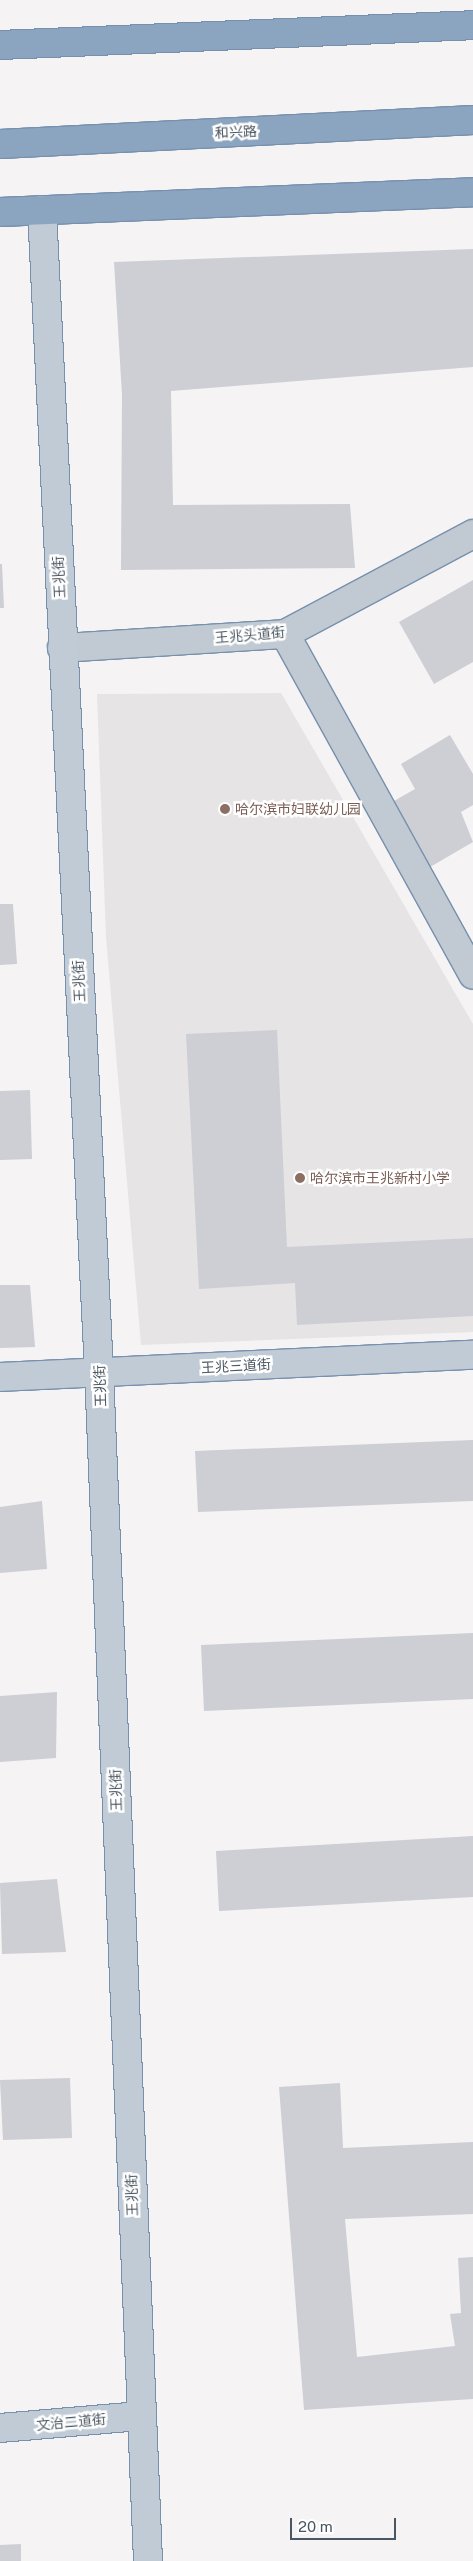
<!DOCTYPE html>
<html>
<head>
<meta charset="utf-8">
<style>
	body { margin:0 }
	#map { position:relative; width:473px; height:2561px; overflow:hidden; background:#f5f3f3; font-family:"Public Sans","Noto Sans SC",sans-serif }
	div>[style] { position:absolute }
	.education>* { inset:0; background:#e6e4e5 }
	.building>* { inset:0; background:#cdcfd5 }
	.roads { filter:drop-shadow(1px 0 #7690ad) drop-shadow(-1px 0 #7690ad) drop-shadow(0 1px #7690ad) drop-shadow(0 -1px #7690ad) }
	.street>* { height:28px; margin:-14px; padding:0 14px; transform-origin:14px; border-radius:14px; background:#c1cad2 }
	.secondary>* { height:28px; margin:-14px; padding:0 14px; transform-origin:14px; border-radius:14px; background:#c1cbd6 }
	.highway>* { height:28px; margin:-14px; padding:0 14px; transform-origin:14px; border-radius:14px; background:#8ba5c1 }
	.dots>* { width:14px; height:14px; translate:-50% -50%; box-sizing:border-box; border:2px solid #fff; border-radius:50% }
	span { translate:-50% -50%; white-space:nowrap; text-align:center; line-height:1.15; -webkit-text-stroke:5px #fff; paint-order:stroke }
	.street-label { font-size:14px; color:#4a5661 }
	.education-label { font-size:14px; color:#785e54 }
	.left { translate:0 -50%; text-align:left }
	.scale { position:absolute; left:290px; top:2518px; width:106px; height:22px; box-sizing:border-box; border:2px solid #4a5661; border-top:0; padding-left:6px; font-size:15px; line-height:18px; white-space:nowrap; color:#4a5661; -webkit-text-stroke:4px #fff; paint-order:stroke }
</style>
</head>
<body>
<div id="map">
	<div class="education">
		<div style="clip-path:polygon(281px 693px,473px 1024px,473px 1332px,141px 1345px,106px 937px,97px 694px)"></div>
	</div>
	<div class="building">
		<div style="clip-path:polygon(473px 249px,473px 367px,171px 391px,173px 505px,350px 504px,355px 568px,121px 570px,122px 395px,114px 262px)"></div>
		<div style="clip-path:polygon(0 564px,2px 564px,4px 608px,0 608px)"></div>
		<div style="clip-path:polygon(473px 580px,473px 662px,434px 684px,399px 622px)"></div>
		<div style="clip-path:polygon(450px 735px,473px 774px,473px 805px,461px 812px,473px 842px,425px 870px,387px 805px,415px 789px,401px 764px)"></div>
		<div style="clip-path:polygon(0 904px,13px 904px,17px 964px,0 965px)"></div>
		<div style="clip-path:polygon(277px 1030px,287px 1247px,473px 1238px,473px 1316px,297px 1325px,295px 1283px,199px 1289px,186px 1034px)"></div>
		<div style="clip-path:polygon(30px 1090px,32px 1159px,0 1160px,0 1091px)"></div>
		<div style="clip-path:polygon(0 1285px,30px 1285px,35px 1347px,0 1348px)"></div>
		<div style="clip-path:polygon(473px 1440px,473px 1501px,198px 1512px,195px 1451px)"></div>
		<div style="clip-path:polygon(42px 1501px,47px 1569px,0 1573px,0 1507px)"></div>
		<div style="clip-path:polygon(473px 1633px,473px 1699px,204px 1711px,201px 1645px)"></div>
		<div style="clip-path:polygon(57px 1692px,56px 1758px,0 1762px,0 1696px)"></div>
		<div style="clip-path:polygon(473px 1836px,473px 1897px,219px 1911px,216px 1851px)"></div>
		<div style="clip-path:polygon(57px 1879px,66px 1952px,2px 1954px,0 1883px)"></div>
		<div style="clip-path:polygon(70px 2078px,72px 2138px,3px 2140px,0 2080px)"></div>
		<div style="clip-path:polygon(340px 2083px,343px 2148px,473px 2142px,473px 2214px,345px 2219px,357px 2357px,455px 2346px,450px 2314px,461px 2313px,458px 2258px,473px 2257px,473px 2399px,304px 2410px,279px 2087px)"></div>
		<div style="clip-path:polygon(21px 2544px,21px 2561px,0 2561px,0 2545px)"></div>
	</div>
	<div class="roads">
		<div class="street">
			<div style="left:285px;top:634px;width:389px;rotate:61.1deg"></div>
			<div style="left:62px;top:648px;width:223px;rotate:-3.6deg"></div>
			<div style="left:285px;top:634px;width:213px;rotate:-28deg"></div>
		</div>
		<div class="secondary">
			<div style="left:42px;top:210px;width:1163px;rotate:87.19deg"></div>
			<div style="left:99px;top:1372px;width:1190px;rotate:87.64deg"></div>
			<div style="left:0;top:1377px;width:474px;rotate:-2.7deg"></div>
			<div style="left:0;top:2428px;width:142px;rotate:-4.9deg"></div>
		</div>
		<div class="highway">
			<div style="left:0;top:45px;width:473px;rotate:-2.4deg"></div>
			<div style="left:0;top:144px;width:474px;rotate:-2.9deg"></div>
			<div style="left:0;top:212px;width:473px;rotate:-2.4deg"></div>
		</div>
	</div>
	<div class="dots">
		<div style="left:225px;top:809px;background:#8d6e63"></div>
		<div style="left:300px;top:1178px;background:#8d6e63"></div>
	</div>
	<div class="street-label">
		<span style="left:236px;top:132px;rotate:-3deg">和兴路</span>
		<span style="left:59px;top:577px;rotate:-93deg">王兆街</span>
		<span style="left:250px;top:635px;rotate:-5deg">王兆头道街</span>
		<span style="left:79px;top:981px;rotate:-93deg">王兆街</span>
		<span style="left:236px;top:1366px;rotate:-3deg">王兆三道街</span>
		<span style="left:100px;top:1386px;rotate:-92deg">王兆街</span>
		<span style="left:116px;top:1790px;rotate:-92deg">王兆街</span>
		<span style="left:132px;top:2195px;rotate:-92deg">王兆街</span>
		<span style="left:71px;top:2422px;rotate:-5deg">文治二道街</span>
	</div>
	<div class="education-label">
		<span class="left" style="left:235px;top:809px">哈尔滨市妇联幼儿园</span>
		<span class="left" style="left:310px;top:1178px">哈尔滨市王兆新村小学</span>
	</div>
	<div class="scale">20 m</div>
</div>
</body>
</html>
